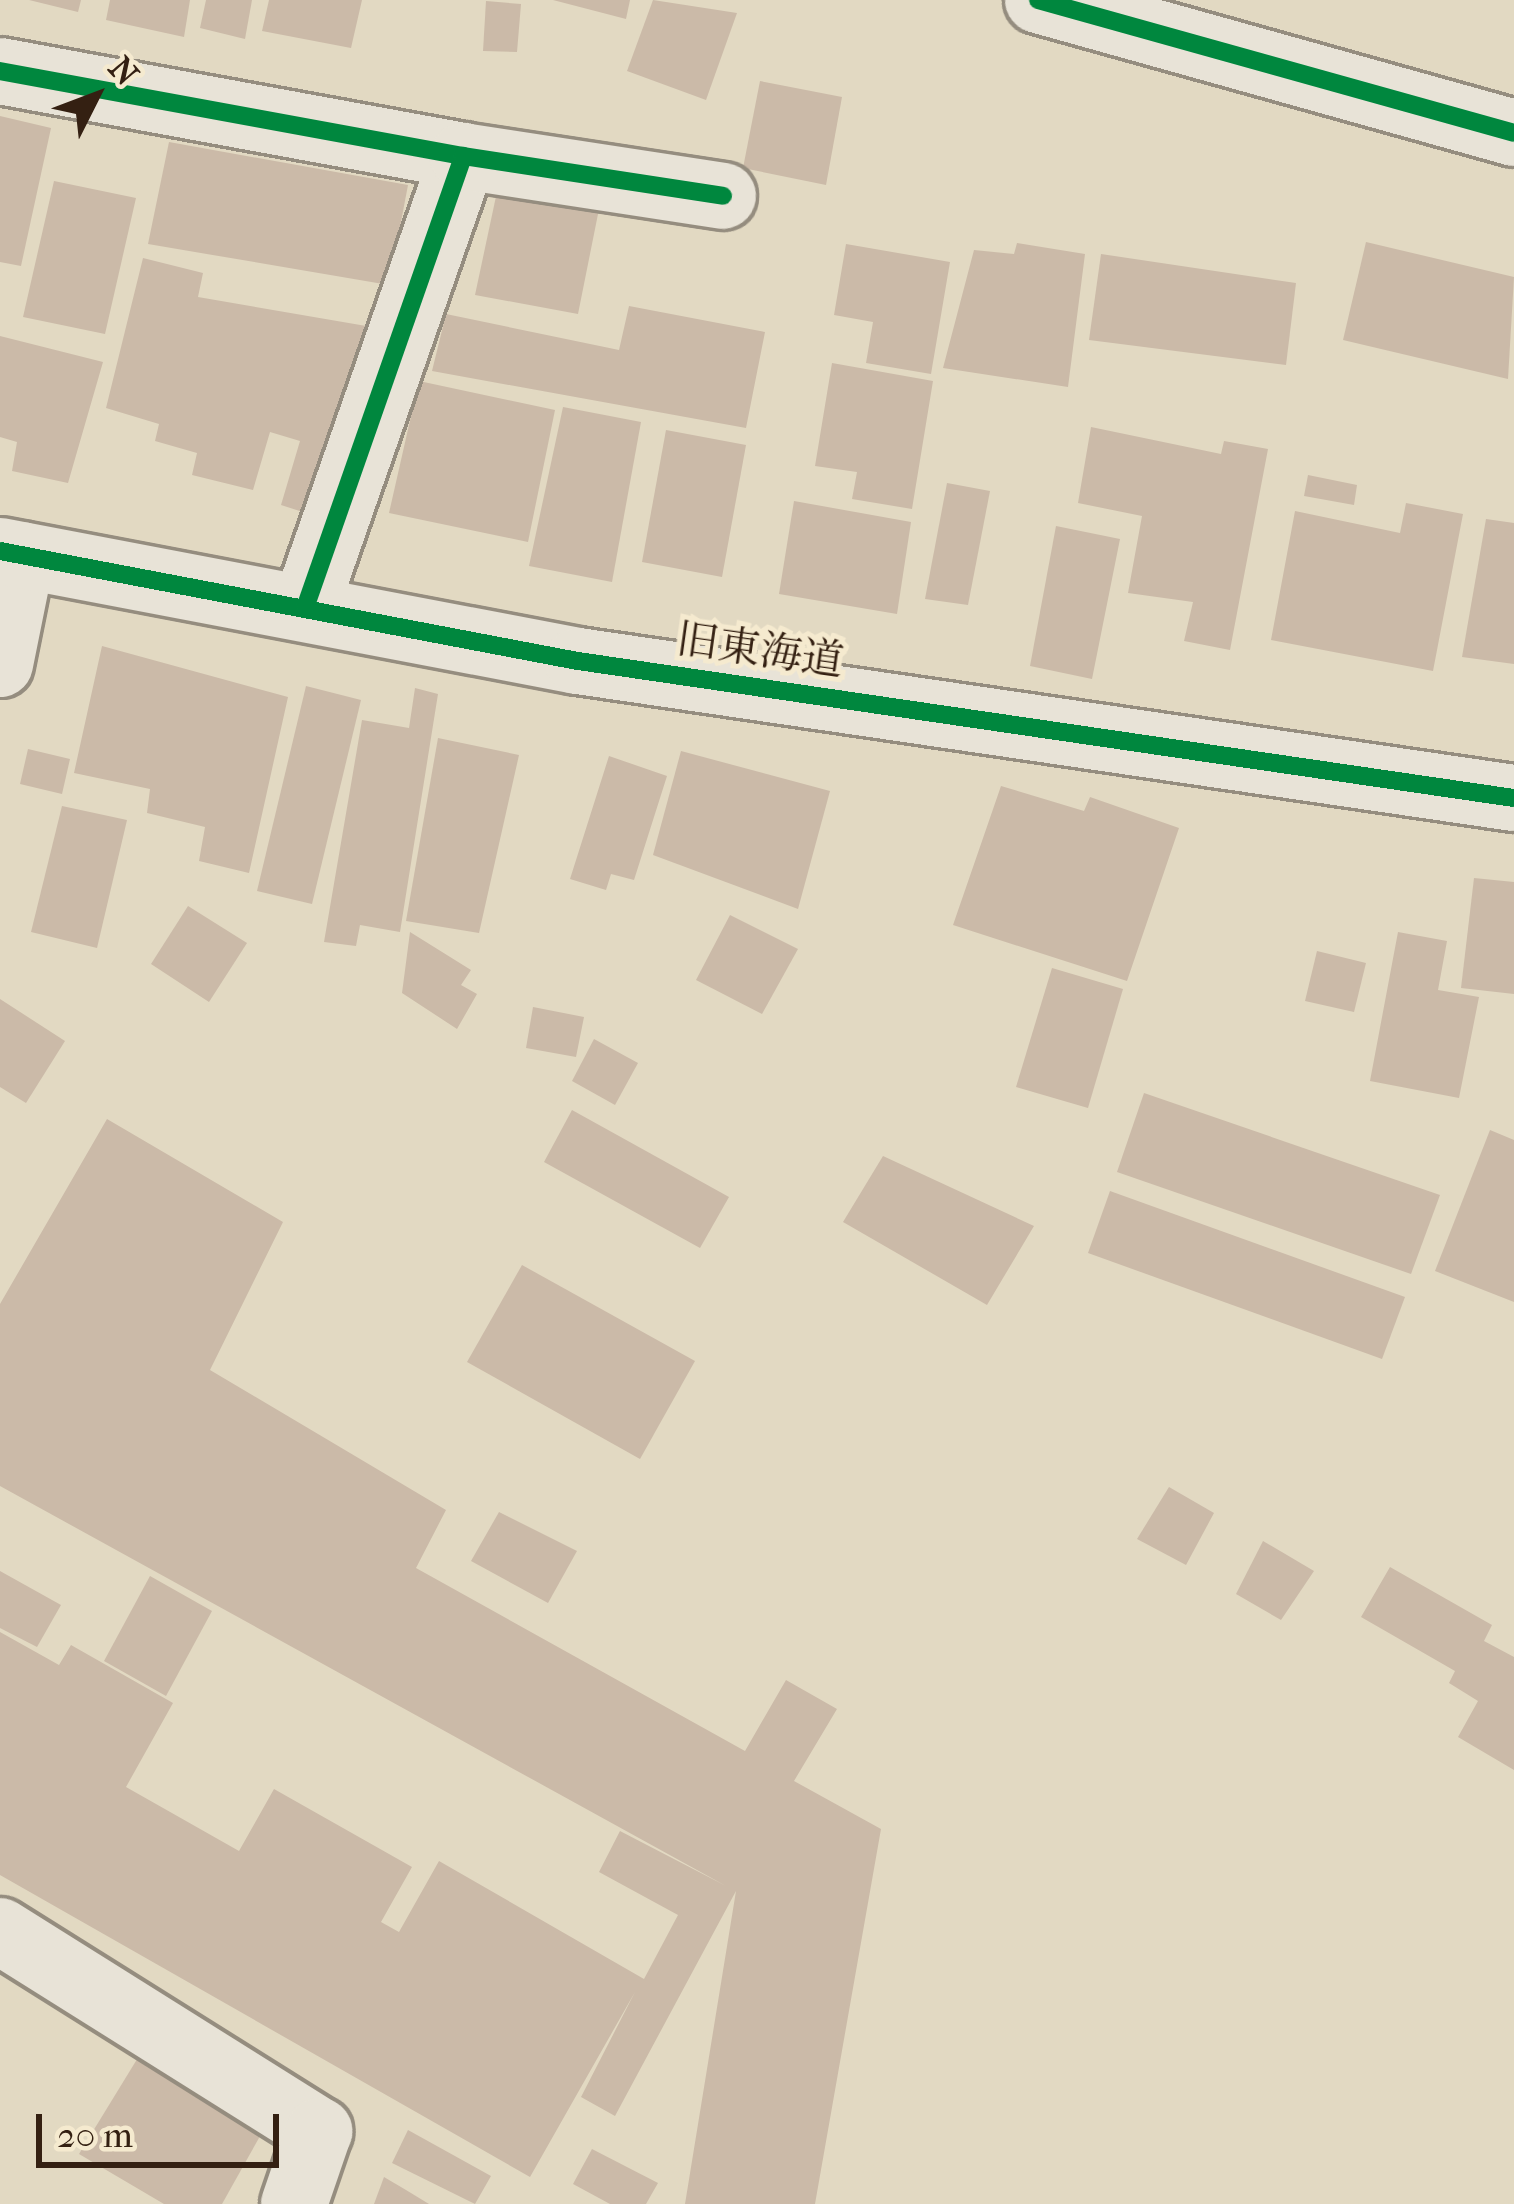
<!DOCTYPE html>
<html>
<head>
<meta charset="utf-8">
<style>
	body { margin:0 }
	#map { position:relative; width:1514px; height:2204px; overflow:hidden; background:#e2d9c2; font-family:"IM FELL French Canon","Noto Serif JP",serif }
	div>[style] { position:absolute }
	.building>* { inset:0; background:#cbbaa8 }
	.roads { filter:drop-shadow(3px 0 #958d7f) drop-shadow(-3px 0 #958d7f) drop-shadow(0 3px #958d7f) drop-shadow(0 -3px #958d7f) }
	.street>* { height:66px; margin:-33px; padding:0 33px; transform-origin:33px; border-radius:33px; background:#e8e3d7 }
	.secondary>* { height:66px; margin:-33px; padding:0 33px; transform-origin:33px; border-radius:33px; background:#e8e3d7 }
	.cycleway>* { height:18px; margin:-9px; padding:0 9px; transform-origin:9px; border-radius:9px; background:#00873e }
	span { translate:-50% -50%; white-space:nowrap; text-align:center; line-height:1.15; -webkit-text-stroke:10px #f5eacf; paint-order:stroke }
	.street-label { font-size:42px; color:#342012 }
	.north { position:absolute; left:36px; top:36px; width:120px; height:120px; -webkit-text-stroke:9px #f5eacf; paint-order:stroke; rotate:48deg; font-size:33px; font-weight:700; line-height:48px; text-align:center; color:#342012 }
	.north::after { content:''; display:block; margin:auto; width:42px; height:54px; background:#342012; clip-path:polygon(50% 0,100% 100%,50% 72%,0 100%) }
	.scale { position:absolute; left:36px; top:2114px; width:243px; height:54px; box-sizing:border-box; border:6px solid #342012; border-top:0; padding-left:15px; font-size:36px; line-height:42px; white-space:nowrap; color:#342012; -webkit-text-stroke:9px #f5eacf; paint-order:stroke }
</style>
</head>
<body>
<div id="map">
	<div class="building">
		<div style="clip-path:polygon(29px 0,81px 0,78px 12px)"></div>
		<div style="clip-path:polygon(110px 0,190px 0,184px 37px,106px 20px)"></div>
		<div style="clip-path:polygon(206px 0,252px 0,245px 39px,200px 28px)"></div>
		<div style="clip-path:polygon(269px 0,362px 0,351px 48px,262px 31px)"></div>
		<div style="clip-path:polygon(553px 0,630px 0,626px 19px)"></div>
		<div style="clip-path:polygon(653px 0,737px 13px,706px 100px,627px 71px)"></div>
		<div style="clip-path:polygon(486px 1px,521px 4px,517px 52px,483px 51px)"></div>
		<div style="clip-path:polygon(760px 81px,842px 97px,826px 185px,743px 168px)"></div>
		<div style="clip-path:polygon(0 116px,51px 128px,21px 266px,0 262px)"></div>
		<div style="clip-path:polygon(169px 142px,408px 185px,389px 285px,148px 244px)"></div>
		<div style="clip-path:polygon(54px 181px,136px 198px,105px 334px,23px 317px)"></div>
		<div style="clip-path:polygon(498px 187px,600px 204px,578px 314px,475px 295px)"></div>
		<div style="clip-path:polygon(1366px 242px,1514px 277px,1508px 379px,1343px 340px)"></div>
		<div style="clip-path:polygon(1017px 243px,1085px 254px,1068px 387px,943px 368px,974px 250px,1014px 254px)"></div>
		<div style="clip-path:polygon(846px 244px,950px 262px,931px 374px,866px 363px,873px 322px,834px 315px)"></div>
		<div style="clip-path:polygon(1101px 254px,1296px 283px,1286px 365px,1089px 340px)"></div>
		<div style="clip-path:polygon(143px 258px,203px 273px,198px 297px,372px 327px,309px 514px,281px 505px,300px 441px,270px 432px,253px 490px,192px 475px,197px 453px,155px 441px,159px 424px,106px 408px)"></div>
		<div style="clip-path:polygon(629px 306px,765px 332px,746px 428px,432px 371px,446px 314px,619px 350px)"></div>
		<div style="clip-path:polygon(0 336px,103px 362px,68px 483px,12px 471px,17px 442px,0 437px)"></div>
		<div style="clip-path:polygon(832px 363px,933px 381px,912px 509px,852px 499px,857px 472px,815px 466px)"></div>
		<div style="clip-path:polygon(419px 381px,555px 410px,528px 542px,389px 513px)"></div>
		<div style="clip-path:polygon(563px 407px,641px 422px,612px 582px,529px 566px)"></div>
		<div style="clip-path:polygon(1091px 427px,1221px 454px,1224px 441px,1268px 449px,1230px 650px,1184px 641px,1193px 602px,1128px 593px,1142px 516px,1078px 503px)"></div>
		<div style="clip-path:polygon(666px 430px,746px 445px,722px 577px,642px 562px)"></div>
		<div style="clip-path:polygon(1308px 475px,1357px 485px,1354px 505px,1304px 496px)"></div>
		<div style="clip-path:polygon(947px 483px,990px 491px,968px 605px,925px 599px)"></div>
		<div style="clip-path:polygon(794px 501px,911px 522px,897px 614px,779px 594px)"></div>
		<div style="clip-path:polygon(1406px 503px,1463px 514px,1433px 671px,1271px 640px,1295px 511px,1400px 533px)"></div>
		<div style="clip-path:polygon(1486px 519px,1514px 523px,1514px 664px,1462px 657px)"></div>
		<div style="clip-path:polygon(1056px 526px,1120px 539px,1092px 679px,1030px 666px)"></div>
		<div style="clip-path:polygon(102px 646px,288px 697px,249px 873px,199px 861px,205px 827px,147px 813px,150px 789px,74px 773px)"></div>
		<div style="clip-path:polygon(306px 686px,361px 700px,312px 904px,257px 891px)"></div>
		<div style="clip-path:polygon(415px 688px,438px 694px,400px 932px,360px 925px,356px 946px,324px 942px,362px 720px,409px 728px)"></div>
		<div style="clip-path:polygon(438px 738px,519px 755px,479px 933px,406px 921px)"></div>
		<div style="clip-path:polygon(28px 749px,70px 759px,62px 794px,20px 784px)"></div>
		<div style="clip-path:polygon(681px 751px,830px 791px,798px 909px,653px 855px)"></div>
		<div style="clip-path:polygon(609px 756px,667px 776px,634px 880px,611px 874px,606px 890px,570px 879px)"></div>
		<div style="clip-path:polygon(1001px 786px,1084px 811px,1090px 797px,1179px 828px,1127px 981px,953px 925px)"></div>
		<div style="clip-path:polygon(62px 806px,127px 820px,97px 948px,31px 932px)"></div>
		<div style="clip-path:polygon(1474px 878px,1514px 882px,1514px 994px,1461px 988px)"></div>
		<div style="clip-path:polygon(188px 906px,247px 943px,209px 1002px,151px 964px)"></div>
		<div style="clip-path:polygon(730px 915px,798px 949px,762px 1014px,696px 980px)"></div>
		<div style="clip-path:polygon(410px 932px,471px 970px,461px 985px,477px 994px,457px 1029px,402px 993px)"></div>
		<div style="clip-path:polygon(1398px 932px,1447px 941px,1438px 990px,1479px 997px,1459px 1098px,1370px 1081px)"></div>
		<div style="clip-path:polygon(1317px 951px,1366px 963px,1354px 1012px,1305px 1001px)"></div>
		<div style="clip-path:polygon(1052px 968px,1123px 989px,1088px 1108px,1016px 1087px)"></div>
		<div style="clip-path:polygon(0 999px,65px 1041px,26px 1103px,0 1087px)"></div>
		<div style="clip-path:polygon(533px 1007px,584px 1017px,576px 1057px,526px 1048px)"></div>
		<div style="clip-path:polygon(594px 1039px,638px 1063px,615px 1105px,572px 1081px)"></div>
		<div style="clip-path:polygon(1144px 1093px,1440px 1195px,1411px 1274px,1117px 1172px)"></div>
		<div style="clip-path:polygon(572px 1110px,729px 1197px,700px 1248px,544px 1162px)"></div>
		<div style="clip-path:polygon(107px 1119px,283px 1222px,210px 1370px,446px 1510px,416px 1568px,745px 1751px,786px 1680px,837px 1709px,794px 1781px,881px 1829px,815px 2204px,685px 2204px,736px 1891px,615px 2116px,581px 2097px,635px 1992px,530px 2177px,0 1875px,0 1632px,59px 1665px,71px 1645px,173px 1703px,126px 1787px,239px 1851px,274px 1789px,412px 1867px,381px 1922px,399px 1932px,439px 1861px,644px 1979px,678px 1915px,599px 1872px,620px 1831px,726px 1886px,0 1486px,0 1304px)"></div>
		<div style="clip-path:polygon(1490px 1130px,1514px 1140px,1514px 1302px,1435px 1271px)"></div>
		<div style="clip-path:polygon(883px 1156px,1034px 1226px,987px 1305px,843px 1222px)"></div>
		<div style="clip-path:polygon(1110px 1191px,1405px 1297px,1382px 1359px,1088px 1253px)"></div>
		<div style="clip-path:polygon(522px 1265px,695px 1361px,640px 1459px,467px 1362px)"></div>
		<div style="clip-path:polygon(1169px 1487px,1214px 1513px,1186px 1565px,1137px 1539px)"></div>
		<div style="clip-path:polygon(499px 1512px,577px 1551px,548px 1603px,471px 1561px)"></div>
		<div style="clip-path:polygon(1263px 1541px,1314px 1571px,1281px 1620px,1236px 1594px)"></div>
		<div style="clip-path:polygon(1390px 1567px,1492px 1625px,1484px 1641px,1514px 1657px,1514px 1770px,1458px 1737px,1478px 1701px,1449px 1683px,1455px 1671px,1361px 1617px)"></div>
		<div style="clip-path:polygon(0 1571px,61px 1605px,37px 1647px,0 1628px)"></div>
		<div style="clip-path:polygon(150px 1576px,212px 1611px,166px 1696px,104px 1661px)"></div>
		<div style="clip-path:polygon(139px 2056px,264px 2129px,222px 2204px,164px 2204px,79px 2154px)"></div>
		<div style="clip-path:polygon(408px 2130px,491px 2176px,475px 2204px,392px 2163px)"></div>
		<div style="clip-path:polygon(592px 2149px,658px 2183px,646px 2204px,610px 2204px,573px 2184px)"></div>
		<div style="clip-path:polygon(384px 2177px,406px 2190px,429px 2204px,374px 2204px)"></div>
	</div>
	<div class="roads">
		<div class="street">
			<div style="left:1038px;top:0;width:494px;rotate:15.6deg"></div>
			<div style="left:0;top:71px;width:471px;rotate:10.4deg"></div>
			<div style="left:305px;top:608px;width:479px;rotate:-70.7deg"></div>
			<div style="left:463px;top:156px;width:263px;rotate:8.7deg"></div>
			<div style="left:0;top:664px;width:111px;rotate:-78.6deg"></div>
			<div style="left:0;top:1931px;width:377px;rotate:32.1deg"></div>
			<div style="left:319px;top:2131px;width:77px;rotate:108.9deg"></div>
		</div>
		<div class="secondary">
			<div style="left:0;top:551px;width:588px;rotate:10.78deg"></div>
			<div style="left:578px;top:661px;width:946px;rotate:8.33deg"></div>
		</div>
	</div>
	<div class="cycleway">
		<div style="left:1038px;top:0;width:494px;rotate:15.6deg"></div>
		<div style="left:0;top:71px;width:471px;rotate:10.4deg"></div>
		<div style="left:0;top:551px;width:588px;rotate:10.78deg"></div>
		<div style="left:578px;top:661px;width:946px;rotate:8.33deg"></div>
		<div style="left:305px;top:608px;width:479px;rotate:-70.7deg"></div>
		<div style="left:463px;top:156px;width:263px;rotate:8.7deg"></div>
	</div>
	<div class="street-label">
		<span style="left:760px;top:651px;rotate:8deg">旧東海道</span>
	</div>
	<div class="north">N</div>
	<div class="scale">20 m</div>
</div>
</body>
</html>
